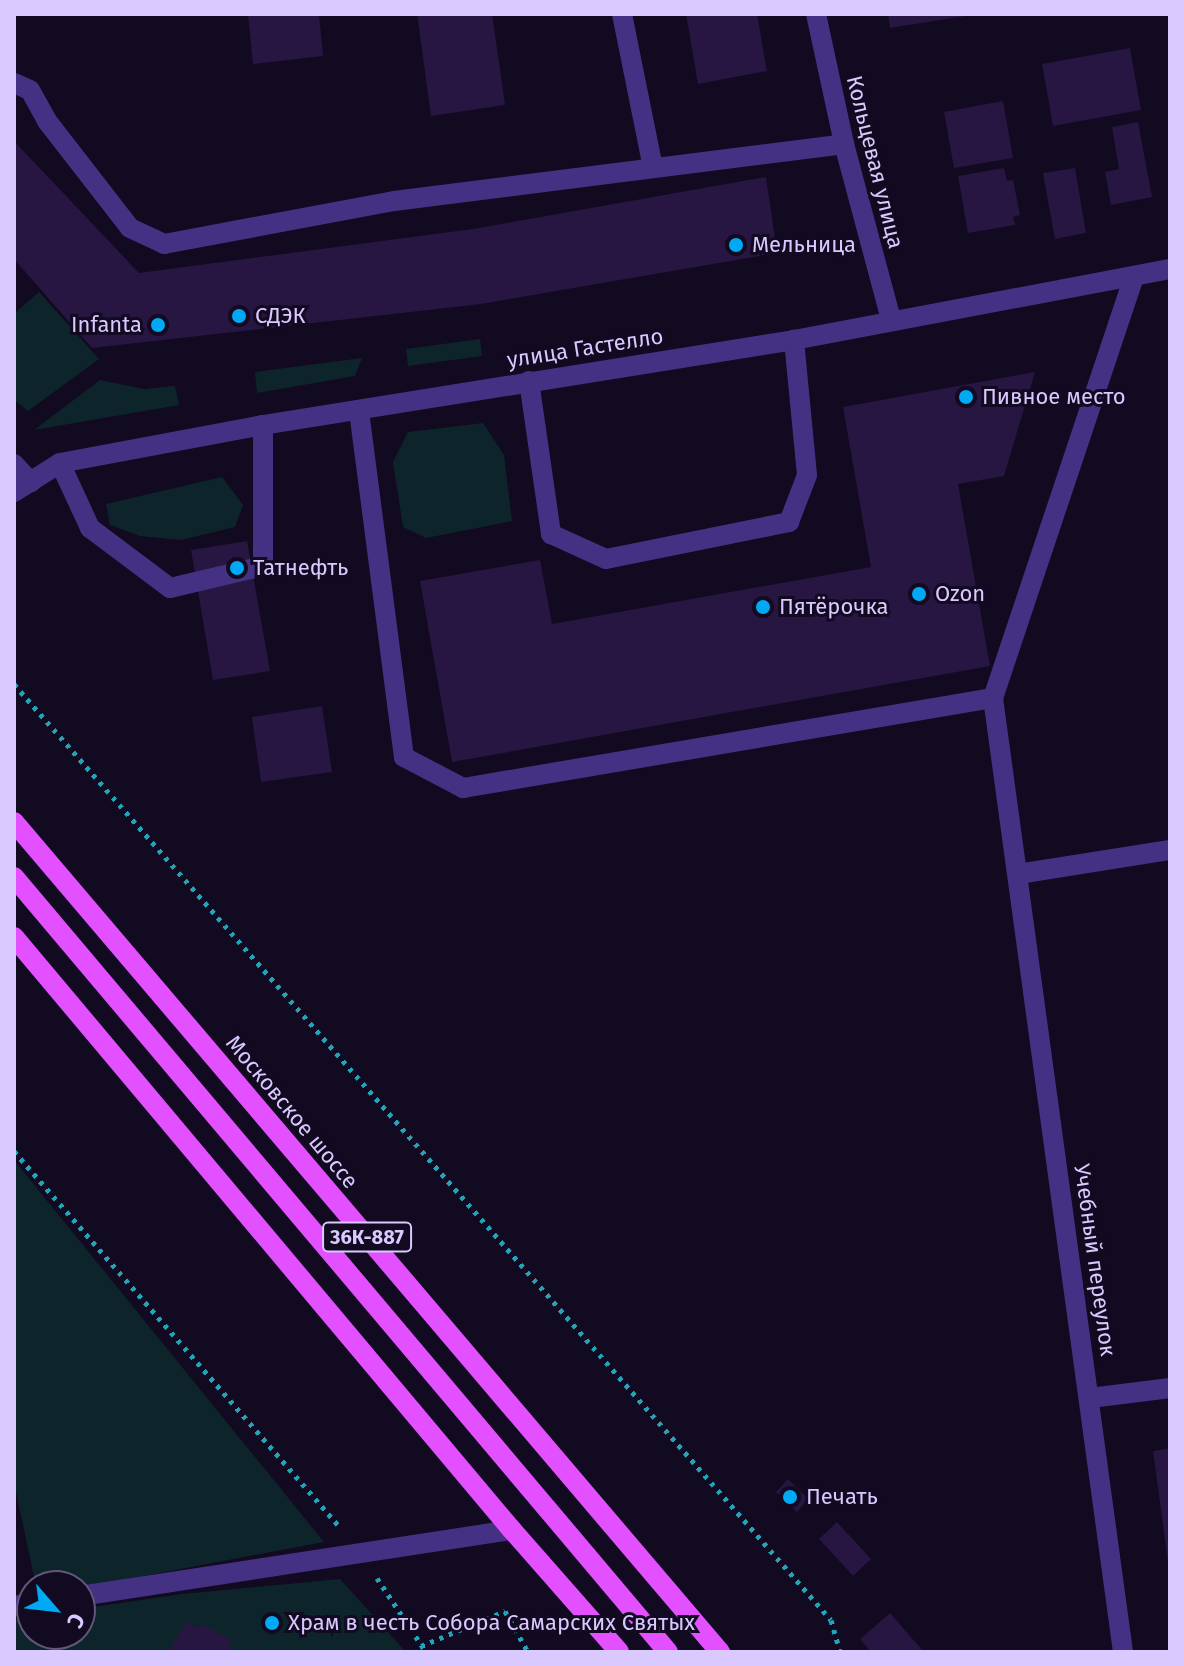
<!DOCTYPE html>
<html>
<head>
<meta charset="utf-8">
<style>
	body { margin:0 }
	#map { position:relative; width:1184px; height:1666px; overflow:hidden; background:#120a20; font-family:"Fira Sans",sans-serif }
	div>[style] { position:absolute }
	.green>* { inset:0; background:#0d252a }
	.building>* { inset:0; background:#271542 }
	.path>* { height:5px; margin-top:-2.5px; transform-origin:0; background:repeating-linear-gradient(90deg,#22a4ba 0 4px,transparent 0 10px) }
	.service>* { height:20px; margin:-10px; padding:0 10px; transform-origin:10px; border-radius:10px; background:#453183 }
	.minor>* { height:20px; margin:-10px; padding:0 10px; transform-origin:10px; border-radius:10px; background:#453183 }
	.tertiary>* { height:20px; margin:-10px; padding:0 10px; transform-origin:10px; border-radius:10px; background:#453183 }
	.primary>* { height:20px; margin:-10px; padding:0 10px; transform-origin:10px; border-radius:10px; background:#e250ff }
	.dots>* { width:22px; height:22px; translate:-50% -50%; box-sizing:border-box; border:4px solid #120a20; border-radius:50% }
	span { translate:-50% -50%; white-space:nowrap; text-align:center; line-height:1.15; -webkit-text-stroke:6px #120a20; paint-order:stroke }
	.shield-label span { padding:2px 6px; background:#120a20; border:2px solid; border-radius:6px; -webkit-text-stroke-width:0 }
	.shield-label { font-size:20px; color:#dac9ff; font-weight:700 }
	.street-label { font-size:22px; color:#dac9ff }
	.poi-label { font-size:22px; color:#dac9ff }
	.left { translate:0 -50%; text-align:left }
	.right { translate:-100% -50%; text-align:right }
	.frame { position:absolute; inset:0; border:16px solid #dac9ff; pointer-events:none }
	.north { position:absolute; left:16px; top:1570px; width:80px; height:80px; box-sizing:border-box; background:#120a20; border:2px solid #625679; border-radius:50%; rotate:118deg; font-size:22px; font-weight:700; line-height:32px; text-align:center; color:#dac9ff }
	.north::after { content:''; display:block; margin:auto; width:28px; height:36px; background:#00a9f4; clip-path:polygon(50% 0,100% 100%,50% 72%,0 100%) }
</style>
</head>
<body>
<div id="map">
	<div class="green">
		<div style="clip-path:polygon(39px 292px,99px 359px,28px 411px,14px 400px,14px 314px)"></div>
		<div style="clip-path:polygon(480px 339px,482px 356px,408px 366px,406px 349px)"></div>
		<div style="clip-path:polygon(362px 358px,355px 376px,257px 393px,255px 372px)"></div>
		<div style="clip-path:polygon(100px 380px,144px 389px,175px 386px,179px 405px,34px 430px)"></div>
		<div style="clip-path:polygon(483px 423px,504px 455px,512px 521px,426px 538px,403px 527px,393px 462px,408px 432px)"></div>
		<div style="clip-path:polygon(222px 477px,243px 505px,235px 527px,181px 540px,140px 536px,110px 525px,106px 504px)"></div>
		<div style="clip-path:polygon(14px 1160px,324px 1542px,80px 1588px,36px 1586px,14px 1483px)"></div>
		<div style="clip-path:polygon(340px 1579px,406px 1652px,14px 1652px,14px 1619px,32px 1617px,32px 1634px,80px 1634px,80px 1609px,182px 1594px)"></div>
	</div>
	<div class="building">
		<div style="clip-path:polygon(248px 14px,319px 14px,323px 56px,253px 64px)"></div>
		<div style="clip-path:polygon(417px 14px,492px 14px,505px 105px,431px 116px)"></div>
		<div style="clip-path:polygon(686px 14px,757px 14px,767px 71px,698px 84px)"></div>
		<div style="clip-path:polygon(888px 14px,965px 14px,965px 16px,890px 28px)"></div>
		<div style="clip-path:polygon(1130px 48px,1141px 110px,1053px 126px,1042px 64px)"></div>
		<div style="clip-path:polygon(1003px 101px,1013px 158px,954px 168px,944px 112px)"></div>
		<div style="clip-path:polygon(1138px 122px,1152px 197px,1111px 205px,1105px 172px,1119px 169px,1112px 127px)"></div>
		<div style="clip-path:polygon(14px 141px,139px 273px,473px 229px,766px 177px,777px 253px,481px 304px,92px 348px,14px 259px)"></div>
		<div style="clip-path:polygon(1004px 168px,1007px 181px,1013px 180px,1020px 215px,1013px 217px,1015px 225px,968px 233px,958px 176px)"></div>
		<div style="clip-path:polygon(1075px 168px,1086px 233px,1055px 239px,1043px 173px)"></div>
		<div style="clip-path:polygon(1035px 372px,1004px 476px,958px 484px,990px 666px,452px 762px,420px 581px,540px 560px,552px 624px,871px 567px,843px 407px)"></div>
		<div style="clip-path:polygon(247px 541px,270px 671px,213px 680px,191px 550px)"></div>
		<div style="clip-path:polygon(322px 706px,332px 772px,261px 782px,252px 717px)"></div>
		<div style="clip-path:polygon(1170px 1448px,1170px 1562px,1168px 1562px,1153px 1451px)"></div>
		<div style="clip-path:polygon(788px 1479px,808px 1499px,797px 1512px,776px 1492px)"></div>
		<div style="clip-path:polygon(837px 1522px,871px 1559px,853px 1576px,819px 1539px)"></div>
		<div style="clip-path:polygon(890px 1613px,924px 1652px,871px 1652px,860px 1639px)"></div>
		<div style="clip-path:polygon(186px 1622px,198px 1629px,201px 1624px,232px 1641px,228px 1647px,237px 1652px,169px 1652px)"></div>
	</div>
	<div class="path">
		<div style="left:14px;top:684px;width:1242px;rotate:48.88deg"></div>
		<div style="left:831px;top:1620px;width:33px;rotate:74deg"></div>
		<div style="left:14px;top:1151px;width:498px;rotate:49.1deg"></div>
		<div style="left:377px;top:1578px;width:89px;rotate:56.5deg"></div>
		<div style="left:421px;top:1646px;width:91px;rotate:-22.6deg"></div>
		<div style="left:505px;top:1611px;width:47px;rotate:60.7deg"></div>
	</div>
	<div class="service">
		<div style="left:622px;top:14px;width:157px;rotate:78.6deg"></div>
		<div style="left:14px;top:83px;width:17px;rotate:24deg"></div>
		<div style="left:30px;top:90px;width:35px;rotate:61deg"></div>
		<div style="left:47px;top:121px;width:135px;rotate:52.2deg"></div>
		<div style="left:130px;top:228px;width:38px;rotate:25deg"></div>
		<div style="left:164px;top:244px;width:234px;rotate:-10.6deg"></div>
		<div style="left:394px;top:201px;width:454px;rotate:-7.2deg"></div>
		<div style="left:529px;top:381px;width:155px;rotate:81.8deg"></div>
		<div style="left:551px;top:534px;width:60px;rotate:24.4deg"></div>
		<div style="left:606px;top:559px;width:187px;rotate:-11.4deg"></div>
		<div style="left:789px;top:522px;width:50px;rotate:-69deg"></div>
		<div style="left:807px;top:475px;width:136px;rotate:-95.5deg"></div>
		<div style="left:359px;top:411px;width:349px;rotate:82.6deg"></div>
		<div style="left:404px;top:757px;width:67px;rotate:27.7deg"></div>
		<div style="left:463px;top:788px;width:538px;rotate:-9.64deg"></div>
		<div style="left:993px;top:698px;width:445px;rotate:-71.5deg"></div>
		<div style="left:60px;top:463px;width:72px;rotate:65.2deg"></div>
		<div style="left:90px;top:528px;width:100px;rotate:36.9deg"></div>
		<div style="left:170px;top:588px;width:96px;rotate:-13.3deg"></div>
		<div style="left:263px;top:566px;width:141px;rotate:-90deg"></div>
		<div style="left:14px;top:464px;width:25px;rotate:47deg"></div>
		<div style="left:1090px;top:1398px;width:81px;rotate:-7.1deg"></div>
		<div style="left:80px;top:1596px;width:437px;rotate:-8.7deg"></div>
		<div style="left:14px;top:1606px;width:18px;rotate:-9deg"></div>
	</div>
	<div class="minor">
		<div style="left:816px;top:14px;width:133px;rotate:77.8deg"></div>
		<div style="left:844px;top:144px;width:182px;rotate:75deg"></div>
		<div style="left:993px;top:698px;width:963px;rotate:82.24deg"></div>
		<div style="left:1018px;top:874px;width:154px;rotate:-9deg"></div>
	</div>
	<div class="tertiary">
		<div style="left:14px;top:492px;width:54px;rotate:-32.2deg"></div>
		<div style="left:60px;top:463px;width:207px;rotate:-10.6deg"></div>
		<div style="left:263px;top:425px;width:538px;rotate:-9.09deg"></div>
		<div style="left:794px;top:340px;width:383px;rotate:-10.7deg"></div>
	</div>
	<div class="primary">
		<div style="left:14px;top:822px;width:1090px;rotate:49.62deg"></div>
		<div style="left:14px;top:877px;width:1014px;rotate:49.84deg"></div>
		<div style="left:14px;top:937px;width:774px;rotate:49.98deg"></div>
		<div style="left:512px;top:1530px;width:162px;rotate:48.7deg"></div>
	</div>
	<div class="dots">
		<div style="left:736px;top:245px;background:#00a9f4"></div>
		<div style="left:239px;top:316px;background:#00a9f4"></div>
		<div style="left:158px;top:325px;background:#00a9f4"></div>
		<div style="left:966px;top:397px;background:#00a9f4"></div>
		<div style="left:237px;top:568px;background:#00a9f4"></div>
		<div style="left:919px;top:594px;background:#00a9f4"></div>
		<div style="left:763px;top:607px;background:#00a9f4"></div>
		<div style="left:790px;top:1497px;background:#00a9f4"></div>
		<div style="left:272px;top:1623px;background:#00a9f4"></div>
	</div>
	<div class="shield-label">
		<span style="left:367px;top:1237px">36К-887</span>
	</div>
	<div class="street-label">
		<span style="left:875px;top:162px;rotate:76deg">Кольцевая улица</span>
		<span style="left:585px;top:348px;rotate:-9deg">улица Гастелло</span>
		<span style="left:292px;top:1112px;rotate:50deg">Московское шоссе</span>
		<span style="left:1095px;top:1260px;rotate:82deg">Учебный переулок</span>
	</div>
	<div class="poi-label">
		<span class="left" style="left:752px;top:245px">Мельница</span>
		<span class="left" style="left:255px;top:316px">СДЭК</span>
		<span class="right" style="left:142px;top:325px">Infanta</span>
		<span class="left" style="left:982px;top:397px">Пивное место</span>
		<span class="left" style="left:253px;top:568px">Татнефть</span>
		<span class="left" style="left:935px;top:594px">Ozon</span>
		<span class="left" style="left:779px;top:607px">Пятёрочка</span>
		<span class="left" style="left:806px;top:1497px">Печать</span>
		<span class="left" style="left:288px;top:1623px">Храм в честь Собора Самарских Святых</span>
	</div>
	<div class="frame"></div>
	<div class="north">С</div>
</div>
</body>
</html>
